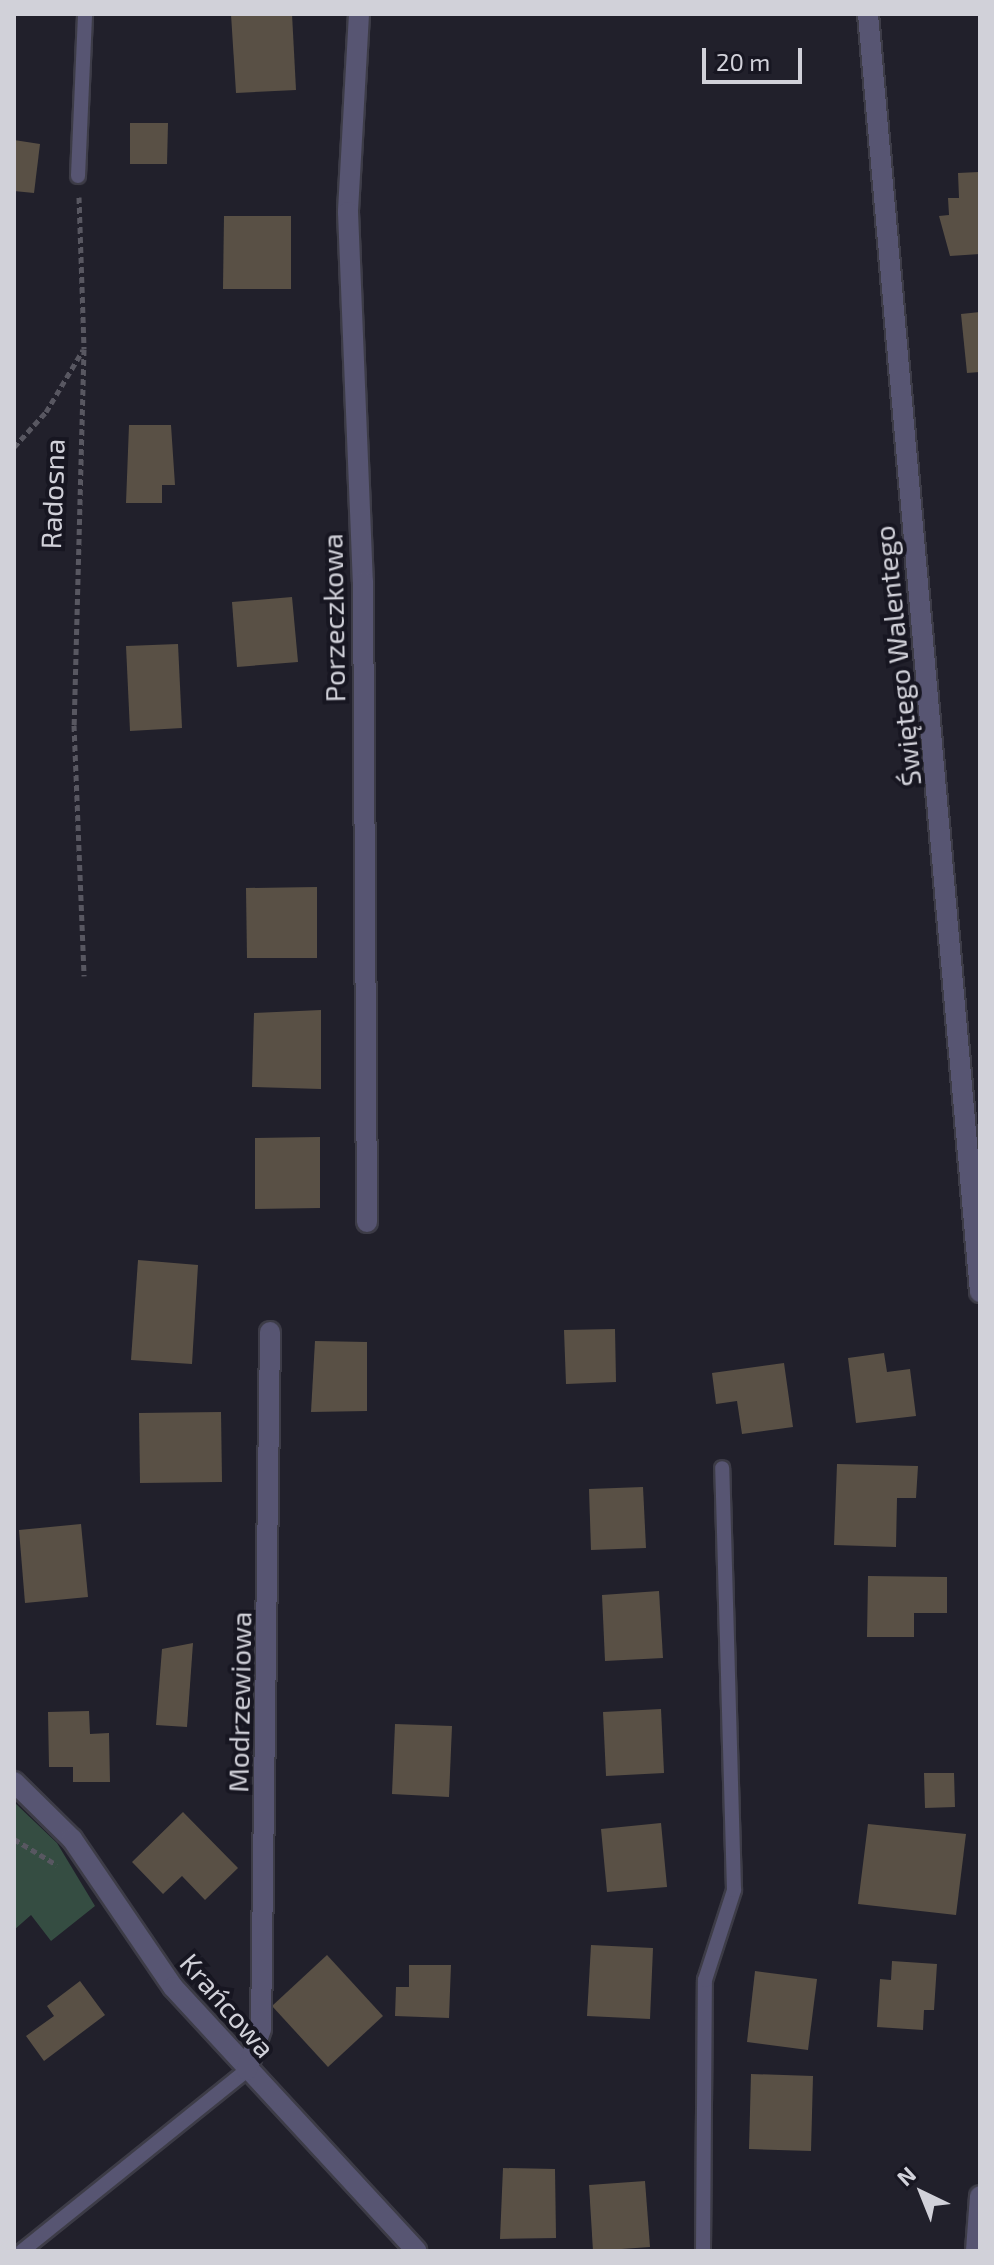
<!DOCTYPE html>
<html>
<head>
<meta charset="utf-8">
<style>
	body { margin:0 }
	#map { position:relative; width:994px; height:2265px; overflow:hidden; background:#21202b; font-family:"Exo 2",sans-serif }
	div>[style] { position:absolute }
	.green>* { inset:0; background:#354d42 }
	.building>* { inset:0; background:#595045 }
	.path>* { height:5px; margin-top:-2.5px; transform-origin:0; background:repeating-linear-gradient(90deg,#585761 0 6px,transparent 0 10px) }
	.roads { filter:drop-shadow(2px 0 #3d3c47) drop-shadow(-2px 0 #3d3c47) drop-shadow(0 2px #3d3c47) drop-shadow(0 -2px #3d3c47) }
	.lane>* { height:14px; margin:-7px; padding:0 7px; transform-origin:7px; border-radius:7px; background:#575572 }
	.street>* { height:20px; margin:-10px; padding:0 10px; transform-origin:10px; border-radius:10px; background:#575572 }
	span { translate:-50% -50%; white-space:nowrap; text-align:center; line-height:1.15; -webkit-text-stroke:8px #171621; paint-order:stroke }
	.street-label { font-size:28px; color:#d1d1d9 }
	.frame { position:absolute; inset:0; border:16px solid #d1d1d9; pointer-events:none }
	.north { position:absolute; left:882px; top:2153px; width:80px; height:80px; -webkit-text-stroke:6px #171621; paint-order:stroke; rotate:317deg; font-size:22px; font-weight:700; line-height:32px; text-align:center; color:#d1d1d9 }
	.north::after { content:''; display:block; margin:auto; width:28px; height:36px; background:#d1d1d9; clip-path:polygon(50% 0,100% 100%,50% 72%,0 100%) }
	.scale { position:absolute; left:702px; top:48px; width:100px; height:36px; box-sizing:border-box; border:4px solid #d1d1d9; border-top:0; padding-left:10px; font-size:24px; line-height:28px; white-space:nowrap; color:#d1d1d9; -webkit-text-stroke:6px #171621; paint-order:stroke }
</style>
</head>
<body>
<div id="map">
	<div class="green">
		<div style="clip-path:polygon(14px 1802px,57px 1843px,95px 1906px,51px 1941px,31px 1915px,14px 1930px)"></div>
	</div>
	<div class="building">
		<div style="clip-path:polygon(231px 14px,292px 14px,296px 90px,236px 93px)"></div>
		<div style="clip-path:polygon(130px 123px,168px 123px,167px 164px,130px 164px)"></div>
		<div style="clip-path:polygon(14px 140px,40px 144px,34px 193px,14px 191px)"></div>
		<div style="clip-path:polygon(979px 172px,980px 254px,950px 256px,939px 216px,949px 215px,948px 198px,959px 198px,958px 173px)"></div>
		<div style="clip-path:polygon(224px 216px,291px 216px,291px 289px,223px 289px)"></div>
		<div style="clip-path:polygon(980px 312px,980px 372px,967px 373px,961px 314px)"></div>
		<div style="clip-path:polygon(129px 425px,171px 425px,175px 485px,162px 485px,162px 503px,126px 503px)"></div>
		<div style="clip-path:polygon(292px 597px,298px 662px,237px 667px,232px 602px)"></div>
		<div style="clip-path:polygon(178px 644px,182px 728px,130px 731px,126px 646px)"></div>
		<div style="clip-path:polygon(317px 887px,317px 958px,247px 958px,246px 888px)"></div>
		<div style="clip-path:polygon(321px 1010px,321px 1089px,252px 1087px,254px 1013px)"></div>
		<div style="clip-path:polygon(320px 1137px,320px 1208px,255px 1209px,255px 1138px)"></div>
		<div style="clip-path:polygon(138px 1260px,198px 1265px,192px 1364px,131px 1360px)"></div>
		<div style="clip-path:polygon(615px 1329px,616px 1382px,566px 1384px,564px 1330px)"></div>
		<div style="clip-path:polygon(315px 1341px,367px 1342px,367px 1411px,311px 1412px)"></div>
		<div style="clip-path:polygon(884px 1353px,887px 1372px,910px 1369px,916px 1416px,856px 1423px,848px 1358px)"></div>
		<div style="clip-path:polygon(784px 1363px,793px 1427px,742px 1434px,737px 1401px,716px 1404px,712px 1373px)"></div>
		<div style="clip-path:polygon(221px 1412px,222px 1482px,140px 1483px,139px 1413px)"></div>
		<div style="clip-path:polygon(837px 1464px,918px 1466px,916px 1498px,897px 1498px,896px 1547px,834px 1545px)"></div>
		<div style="clip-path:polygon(643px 1487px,646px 1548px,591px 1550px,589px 1489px)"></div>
		<div style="clip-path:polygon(81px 1524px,88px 1597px,25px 1603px,19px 1530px)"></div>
		<div style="clip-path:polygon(868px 1576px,947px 1577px,947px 1613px,914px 1613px,914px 1637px,867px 1637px)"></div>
		<div style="clip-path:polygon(659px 1591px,663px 1658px,605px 1661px,602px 1595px)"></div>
		<div style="clip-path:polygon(193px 1643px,187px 1727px,156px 1725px,162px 1649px)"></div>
		<div style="clip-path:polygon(661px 1709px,664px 1773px,606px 1776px,603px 1712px)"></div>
		<div style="clip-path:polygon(89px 1711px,90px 1734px,109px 1733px,110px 1782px,73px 1782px,73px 1767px,49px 1767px,48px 1712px)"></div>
		<div style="clip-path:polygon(395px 1724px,452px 1726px,449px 1797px,392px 1794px)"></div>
		<div style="clip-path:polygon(924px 1773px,954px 1773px,955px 1807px,925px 1808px)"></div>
		<div style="clip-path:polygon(183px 1812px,238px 1868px,205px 1900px,182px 1876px,163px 1894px,132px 1862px)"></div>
		<div style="clip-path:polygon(661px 1823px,667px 1887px,607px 1892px,601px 1829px)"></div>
		<div style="clip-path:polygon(868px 1824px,966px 1834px,956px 1915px,858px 1904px)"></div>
		<div style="clip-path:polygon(591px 1945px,653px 1948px,650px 2019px,587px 2016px)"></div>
		<div style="clip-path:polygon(327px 1955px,383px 2016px,328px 2067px,272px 2006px)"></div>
		<div style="clip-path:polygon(892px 1961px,937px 1964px,934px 2010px,924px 2010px,923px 2030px,877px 2027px,880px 1979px,891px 1980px)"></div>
		<div style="clip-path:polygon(409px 1965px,451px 1965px,449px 2018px,395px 2016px,396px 1987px,409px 1987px)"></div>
		<div style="clip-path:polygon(755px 1971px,817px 1979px,808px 2050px,747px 2042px)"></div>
		<div style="clip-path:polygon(80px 1981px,105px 2015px,44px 2061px,26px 2036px,54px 2016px,47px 2006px)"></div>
		<div style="clip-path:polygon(751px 2074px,813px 2076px,811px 2151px,749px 2149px)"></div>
		<div style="clip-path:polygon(503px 2168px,555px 2169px,556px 2238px,500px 2239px)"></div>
		<div style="clip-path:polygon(645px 2181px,650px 2247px,593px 2251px,589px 2185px)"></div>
	</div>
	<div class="path">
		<div style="left:79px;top:197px;width:152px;rotate:88.1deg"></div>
		<div style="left:84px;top:349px;width:376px;rotate:91.5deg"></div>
		<div style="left:74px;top:725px;width:251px;rotate:87.7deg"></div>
		<div style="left:14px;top:447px;width:47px;rotate:-47.6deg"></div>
		<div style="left:46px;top:412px;width:72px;rotate:-59.2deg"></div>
		<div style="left:14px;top:1839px;width:50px;rotate:31.2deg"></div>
	</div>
	<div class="roads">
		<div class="lane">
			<div style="left:78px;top:176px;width:162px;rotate:-87.5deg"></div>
			<div style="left:22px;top:2251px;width:289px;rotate:-38.8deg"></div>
			<div style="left:703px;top:2251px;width:271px;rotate:-89.6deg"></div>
			<div style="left:705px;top:1980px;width:95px;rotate:-72.1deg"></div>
			<div style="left:734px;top:1890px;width:422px;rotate:-91.6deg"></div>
		</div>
		<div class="street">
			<div style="left:359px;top:14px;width:198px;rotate:93.2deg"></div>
			<div style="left:348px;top:212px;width:370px;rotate:87.7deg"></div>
			<div style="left:363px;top:582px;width:640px;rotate:89.64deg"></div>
			<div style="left:868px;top:14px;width:1283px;rotate:84.99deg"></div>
			<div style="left:14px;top:1782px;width:81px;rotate:44.5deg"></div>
			<div style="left:72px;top:1839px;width:179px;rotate:55.7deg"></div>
			<div style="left:173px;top:1987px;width:359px;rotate:47.3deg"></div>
			<div style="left:247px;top:2070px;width:43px;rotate:-71.1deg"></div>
			<div style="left:261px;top:2029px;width:697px;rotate:-89.26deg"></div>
			<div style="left:976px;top:2251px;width:55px;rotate:-85.8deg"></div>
		</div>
	</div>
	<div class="street-label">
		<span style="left:52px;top:494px;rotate:-88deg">Radosna</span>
		<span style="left:333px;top:618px;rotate:-91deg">Porzeczkowa</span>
		<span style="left:897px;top:656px;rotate:-96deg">Świętego Walentego</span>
		<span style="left:239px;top:1702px;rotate:-89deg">Modrzewiowa</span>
		<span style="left:228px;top:2005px;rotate:49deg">Krańcowa</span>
	</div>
	<div class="frame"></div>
	<div class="north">N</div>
	<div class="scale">20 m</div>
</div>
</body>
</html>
